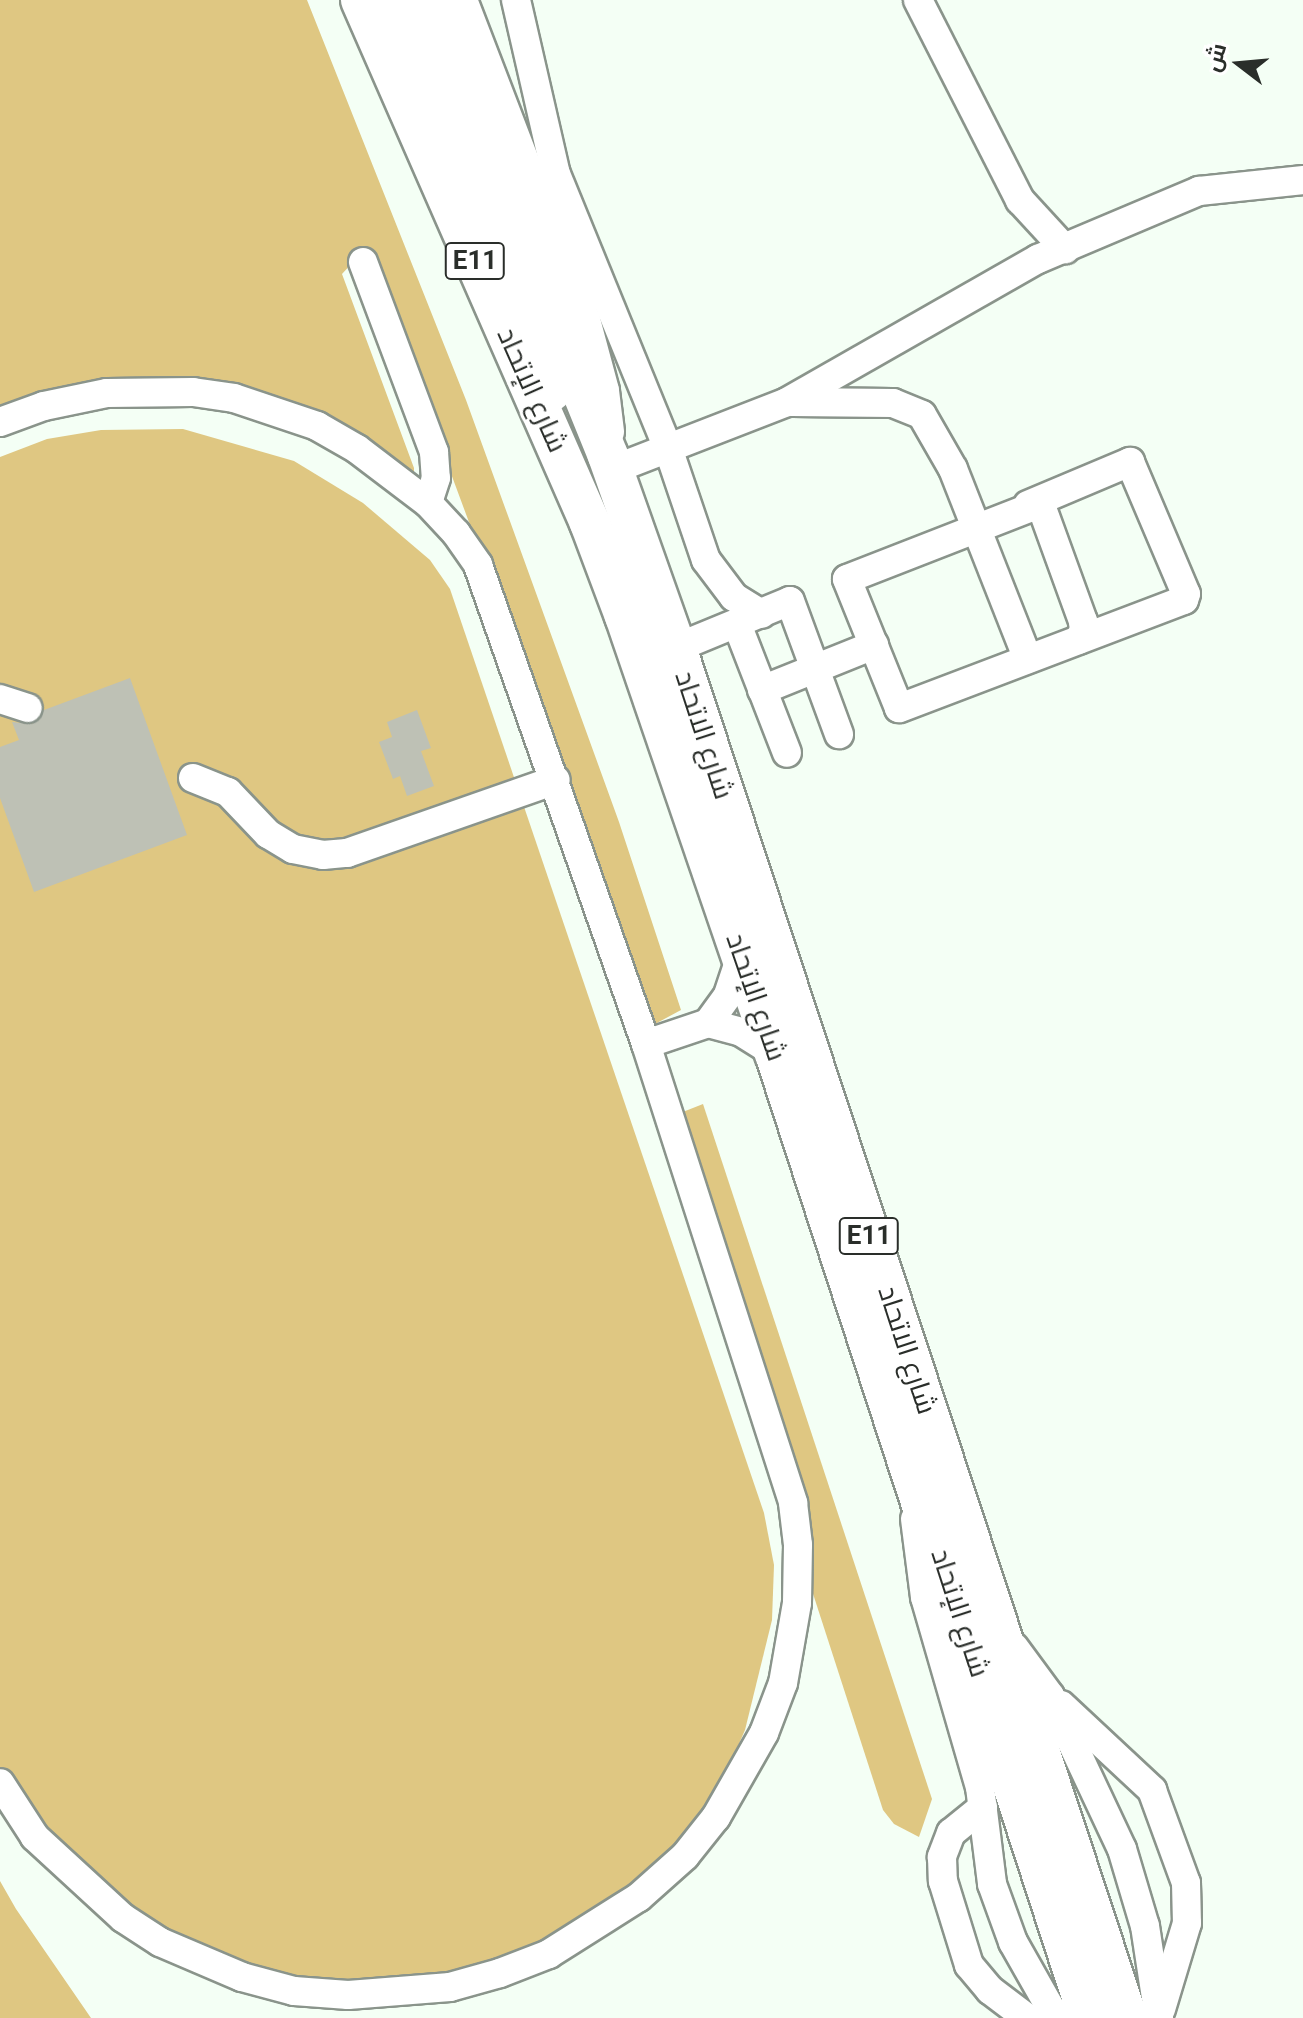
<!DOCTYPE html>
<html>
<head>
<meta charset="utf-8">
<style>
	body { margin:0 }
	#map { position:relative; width:1303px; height:2018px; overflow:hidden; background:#f4fff5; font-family:Roboto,Cairo,sans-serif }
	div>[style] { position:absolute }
	.green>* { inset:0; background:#dfc782 }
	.building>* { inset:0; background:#bec1b5 }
	.roads { filter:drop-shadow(2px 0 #8a948b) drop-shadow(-2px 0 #8a948b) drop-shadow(0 2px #8a948b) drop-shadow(0 -2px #8a948b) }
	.minor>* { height:28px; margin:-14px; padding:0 14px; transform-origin:14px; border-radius:14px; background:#fff }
	.major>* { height:34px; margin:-17px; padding:0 17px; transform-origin:17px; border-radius:17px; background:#fff }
	.highway>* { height:40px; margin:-20px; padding:0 20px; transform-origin:20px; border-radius:20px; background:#fff }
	span { translate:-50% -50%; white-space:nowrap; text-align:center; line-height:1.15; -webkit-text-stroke:6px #fff; paint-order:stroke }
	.shield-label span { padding:2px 6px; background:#fff; border:2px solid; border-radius:6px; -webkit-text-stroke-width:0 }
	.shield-label { font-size:26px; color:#2a2e2a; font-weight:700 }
	.street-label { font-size:28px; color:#2a2e2a }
	.north { position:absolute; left:1199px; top:24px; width:80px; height:80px; -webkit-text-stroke:6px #fff; paint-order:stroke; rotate:286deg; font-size:22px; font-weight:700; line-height:32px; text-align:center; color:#2a2e2a }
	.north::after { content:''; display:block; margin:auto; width:28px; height:36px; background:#2a2e2a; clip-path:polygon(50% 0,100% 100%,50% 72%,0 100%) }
</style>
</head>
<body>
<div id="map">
	<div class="green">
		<div style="clip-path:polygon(0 0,307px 0,466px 400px,619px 822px,681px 1010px,655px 1024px,367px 247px,342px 274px,414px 468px,414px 485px,379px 479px,307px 435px,187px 400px,145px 399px,0 426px)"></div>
		<div style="clip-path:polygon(183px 429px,294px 461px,363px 503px,430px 560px,450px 589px,764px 1513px,774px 1565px,772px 1620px,745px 1730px,725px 1776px,693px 1826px,655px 1872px,477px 1983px,230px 1984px,184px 1968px,153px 1953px,0 1791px,0 457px,47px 439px,101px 430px)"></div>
		<div style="clip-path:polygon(703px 1104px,932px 1799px,919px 1837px,894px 1824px,883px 1810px,660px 1121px)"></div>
		<div style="clip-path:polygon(0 1881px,16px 1909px,91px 2018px,0 2018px)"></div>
	</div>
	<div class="building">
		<div style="clip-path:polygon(130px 678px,187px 835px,34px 892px,0 798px,0 747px,19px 740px,12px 722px,32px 724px,44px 710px)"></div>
		<div style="clip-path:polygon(417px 710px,431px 748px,421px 751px,434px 786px,407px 796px,400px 776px,393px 779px,379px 742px,392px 737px,387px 722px)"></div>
	</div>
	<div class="roads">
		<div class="minor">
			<div style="left:516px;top:0;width:179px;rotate:77.1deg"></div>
			<div style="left:556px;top:174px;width:296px;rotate:67.8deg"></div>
			<div style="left:668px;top:448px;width:118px;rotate:71.3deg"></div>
			<div style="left:706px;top:560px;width:46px;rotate:52.9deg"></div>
			<div style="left:734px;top:597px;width:32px;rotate:32deg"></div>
			<div style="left:918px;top:0;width:225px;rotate:63deg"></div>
			<div style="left:1020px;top:200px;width:67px;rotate:47.4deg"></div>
			<div style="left:363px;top:262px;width:203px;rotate:69.5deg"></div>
			<div style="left:434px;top:452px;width:26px;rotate:86deg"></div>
			<div style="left:436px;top:478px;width:26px;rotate:108deg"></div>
			<div style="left:792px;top:402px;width:101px;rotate:0.6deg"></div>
			<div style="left:893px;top:403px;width:31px;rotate:22deg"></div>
			<div style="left:922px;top:415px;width:62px;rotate:60.1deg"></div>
			<div style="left:953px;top:469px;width:204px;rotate:68.5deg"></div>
			<div style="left:0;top:422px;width:47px;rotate:-20deg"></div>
			<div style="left:44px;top:406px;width:64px;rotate:-11.7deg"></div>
			<div style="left:107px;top:393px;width:86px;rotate:-0.7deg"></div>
			<div style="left:193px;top:392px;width:41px;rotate:8.3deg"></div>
			<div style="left:234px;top:398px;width:88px;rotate:18.6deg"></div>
			<div style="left:317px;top:426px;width:46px;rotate:29.9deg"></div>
			<div style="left:357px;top:449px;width:89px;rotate:37.3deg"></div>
			<div style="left:428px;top:503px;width:41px;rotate:47deg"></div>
			<div style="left:456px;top:533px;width:39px;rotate:55deg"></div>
			<div style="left:478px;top:565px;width:508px;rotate:70.67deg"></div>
			<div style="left:646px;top:1044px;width:482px;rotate:72.2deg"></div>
			<div style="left:793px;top:1503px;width:42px;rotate:83.2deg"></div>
			<div style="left:798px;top:1545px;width:58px;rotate:91deg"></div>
			<div style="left:797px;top:1603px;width:81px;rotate:99.9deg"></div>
			<div style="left:783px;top:1683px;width:53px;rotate:110.8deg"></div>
			<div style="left:764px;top:1733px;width:97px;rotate:119.7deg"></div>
			<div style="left:716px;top:1817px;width:50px;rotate:128.5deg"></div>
			<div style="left:685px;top:1856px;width:62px;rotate:138.3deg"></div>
			<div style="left:639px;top:1897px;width:107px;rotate:147.7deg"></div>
			<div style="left:549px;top:1954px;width:53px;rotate:158.8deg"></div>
			<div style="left:500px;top:1973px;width:52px;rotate:164.4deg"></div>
			<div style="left:450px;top:1987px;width:102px;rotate:175.5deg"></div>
			<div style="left:348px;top:1995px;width:54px;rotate:-175.8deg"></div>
			<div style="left:294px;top:1991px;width:54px;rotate:-164.9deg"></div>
			<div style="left:242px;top:1977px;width:89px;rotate:-156.9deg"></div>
			<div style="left:160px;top:1942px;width:44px;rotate:-147deg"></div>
			<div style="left:123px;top:1918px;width:120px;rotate:-137.4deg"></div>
			<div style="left:35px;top:1837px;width:64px;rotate:-122.9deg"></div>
			<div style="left:612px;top:470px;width:188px;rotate:-21.2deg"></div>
			<div style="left:787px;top:402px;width:289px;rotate:-29.7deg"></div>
			<div style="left:1038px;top:259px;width:175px;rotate:-22.9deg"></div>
			<div style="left:1199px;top:191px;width:105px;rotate:-6deg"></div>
			<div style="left:1028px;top:505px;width:111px;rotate:-22.9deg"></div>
			<div style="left:1130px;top:462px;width:143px;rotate:67deg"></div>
			<div style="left:1186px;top:594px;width:6px;rotate:108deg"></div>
			<div style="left:1184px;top:600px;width:305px;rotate:159.2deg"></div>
			<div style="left:899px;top:708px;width:139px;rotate:-112deg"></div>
			<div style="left:847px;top:579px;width:201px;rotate:-21.3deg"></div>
			<div style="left:1034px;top:506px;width:8px;rotate:14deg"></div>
			<div style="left:1042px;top:508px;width:120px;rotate:70.1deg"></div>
			<div style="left:1083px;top:621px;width:11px;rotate:85deg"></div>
			<div style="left:1084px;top:632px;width:10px;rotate:127deg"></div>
			<div style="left:737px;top:624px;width:138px;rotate:68.8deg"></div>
			<div style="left:676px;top:648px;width:123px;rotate:-22.4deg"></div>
			<div style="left:790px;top:601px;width:142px;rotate:69.8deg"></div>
			<div style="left:762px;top:690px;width:121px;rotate:-21.9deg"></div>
			<div style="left:0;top:699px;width:29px;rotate:18deg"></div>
			<div style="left:193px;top:778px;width:38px;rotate:22deg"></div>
			<div style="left:228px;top:792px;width:58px;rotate:46.4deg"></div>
			<div style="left:268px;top:834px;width:29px;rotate:31deg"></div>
			<div style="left:293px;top:849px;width:31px;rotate:11deg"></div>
			<div style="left:323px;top:855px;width:24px;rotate:-5deg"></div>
			<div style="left:347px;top:853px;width:221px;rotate:-19.3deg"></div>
			<div style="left:708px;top:1023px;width:34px;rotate:15deg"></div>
			<div style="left:741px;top:1032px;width:40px;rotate:32deg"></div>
			<div style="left:646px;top:1044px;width:65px;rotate:-18.7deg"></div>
			<div style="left:708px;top:1023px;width:34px;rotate:-54deg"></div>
			<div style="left:728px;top:995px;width:44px;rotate:-71.6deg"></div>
			<div style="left:915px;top:1519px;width:79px;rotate:82.7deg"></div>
			<div style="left:925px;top:1597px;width:198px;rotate:73.9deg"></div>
			<div style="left:980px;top:1787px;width:98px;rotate:82.9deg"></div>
			<div style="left:992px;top:1884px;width:62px;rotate:70.1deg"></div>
			<div style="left:1013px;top:1942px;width:87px;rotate:60.5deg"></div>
			<div style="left:1014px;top:1647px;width:61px;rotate:53.7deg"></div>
			<div style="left:1050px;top:1696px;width:169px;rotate:64.8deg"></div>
			<div style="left:1122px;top:1849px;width:80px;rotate:73.4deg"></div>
			<div style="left:1145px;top:1926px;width:93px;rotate:81.3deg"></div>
			<div style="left:1061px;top:1705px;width:125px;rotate:43deg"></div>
			<div style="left:1152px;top:1790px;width:99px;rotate:69.9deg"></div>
			<div style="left:1186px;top:1883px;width:40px;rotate:88.6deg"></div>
			<div style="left:1187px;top:1923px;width:90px;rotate:106.8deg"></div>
			<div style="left:983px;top:1807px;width:41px;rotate:140.9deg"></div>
			<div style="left:951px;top:1833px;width:26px;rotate:111deg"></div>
			<div style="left:942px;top:1857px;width:24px;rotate:88deg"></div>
			<div style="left:943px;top:1881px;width:88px;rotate:72.8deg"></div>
			<div style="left:969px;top:1965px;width:33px;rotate:50deg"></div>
			<div style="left:990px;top:1990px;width:46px;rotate:37.1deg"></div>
		</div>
		<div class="major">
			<div style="left:395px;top:0;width:424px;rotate:68.1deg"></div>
			<div style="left:460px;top:0;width:343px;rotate:69deg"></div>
			<div style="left:583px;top:320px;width:73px;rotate:75deg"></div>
			<div style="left:602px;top:391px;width:41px;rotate:83deg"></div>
		</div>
		<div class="highway">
			<div style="left:361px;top:0;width:571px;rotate:66.35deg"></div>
			<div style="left:590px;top:523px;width:99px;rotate:69.4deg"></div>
			<div style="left:625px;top:616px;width:462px;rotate:71.1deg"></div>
			<div style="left:775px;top:1053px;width:1015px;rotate:71.98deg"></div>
			<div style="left:423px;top:0;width:492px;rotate:67.9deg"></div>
			<div style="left:608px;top:456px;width:204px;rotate:70.5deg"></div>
			<div style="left:676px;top:648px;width:1442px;rotate:71.78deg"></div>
		</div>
	</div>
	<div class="shield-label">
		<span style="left:475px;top:261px">E11</span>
		<span style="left:869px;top:1236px">E11</span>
	</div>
	<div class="street-label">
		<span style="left:532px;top:390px;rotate:66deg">شارع الإتحاد</span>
		<span style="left:704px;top:735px;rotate:72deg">شارع الاتحاد</span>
		<span style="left:756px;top:997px;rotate:71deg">شارع الإتحاد</span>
		<span style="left:907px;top:1350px;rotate:72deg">شارع الاتحاد</span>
		<span style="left:960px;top:1613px;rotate:72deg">شارع الإتحاد</span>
	</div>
	<div class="north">ش</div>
</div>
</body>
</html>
